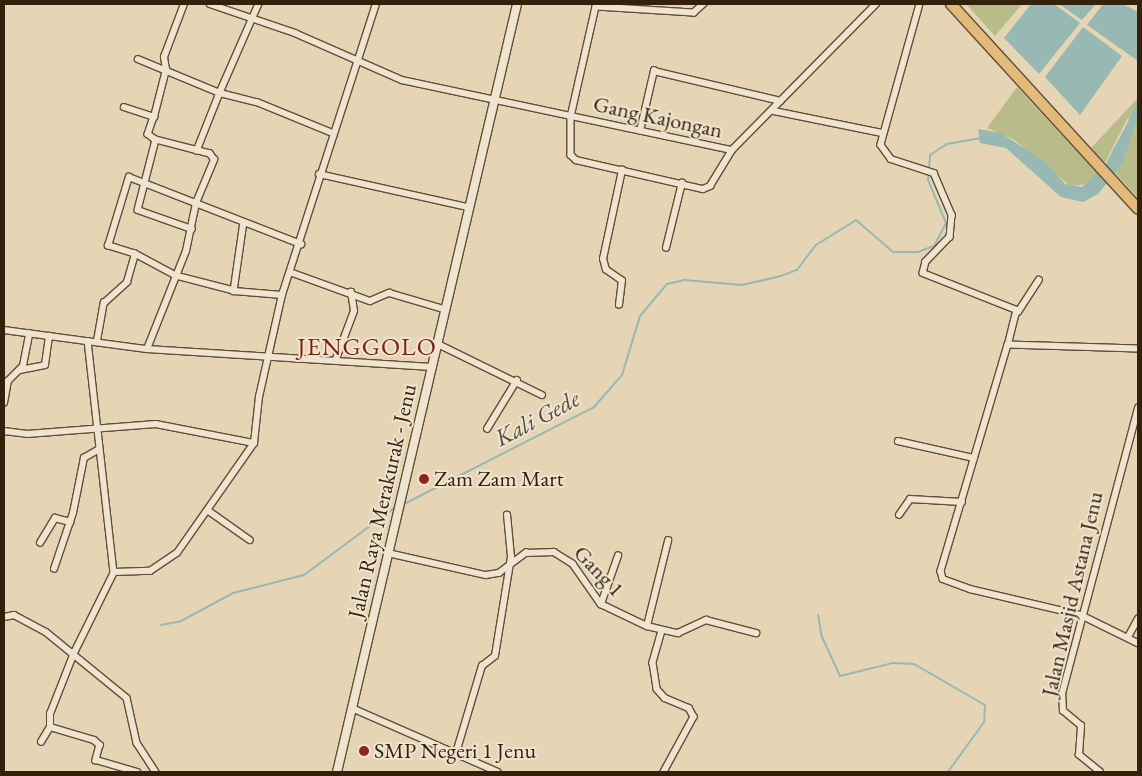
<!DOCTYPE html>
<html>
<head>
<meta charset="utf-8">
<style>
	body { margin:0 }
	#map { position:relative; width:1142px; height:776px; overflow:hidden; background:#e6d5b5; font-family:"EB Garamond",serif }
	div>[style] { position:absolute }
	.green>* { inset:0; background:#b8bc8b }
	.water>* { inset:0; background:#97b8b3 }
	.stream>* { height:2px; margin:-1px; padding:0 1px; transform-origin:1px; border-radius:1px; background:#97b8b3 }
	.roads { filter:drop-shadow(1px 0 #604e36) drop-shadow(-1px 0 #604e36) drop-shadow(0 1px #604e36) drop-shadow(0 -1px #604e36) }
	.street>* { height:5.5px; margin:-2.75px; padding:0 2.75px; transform-origin:2.75px; border-radius:2.75px; background:#efe4cf }
	.secondary>* { height:8px; margin:-4px; padding:0 4px; transform-origin:4px; border-radius:4px; background:#efe4cf }
	.highway>* { height:10px; margin:-5px; padding:0 5px; transform-origin:5px; border-radius:5px; background:#e3ba7a }
	.dots>* { width:14px; height:14px; translate:-50% -50%; box-sizing:border-box; border:2px solid #efe4cf; border-radius:50% }
	span { translate:-50% -50%; white-space:nowrap; text-align:center; line-height:1.15; -webkit-text-stroke:4px #efe4cf; paint-order:stroke }
	.street-label { font-size:22px; color:#34210c }
	.poi-label { font-size:22px; color:#34210c }
	.left { translate:0 -50%; text-align:left }
	.water-label { font-size:24px; color:#524e3e; font-style:italic }
	.quarter-label { font-size:25px; color:#7a1f14; letter-spacing:1px }
	.frame { position:absolute; inset:0; border:5px solid #34210c; pointer-events:none }
</style>
</head>
<body>
<div id="map">
	<div class="green">
		<div style="clip-path:polygon(966px 4px,1022px 4px,995px 36px)"></div>
		<div style="clip-path:polygon(1017px 87px,1098px 174px,1089px 184px,1070px 186px,1013px 139px,987px 128px)"></div>
		<div style="clip-path:polygon(1138px 98px,1138px 198px,1115px 173px,1122px 164px,1129px 115px,1105px 163px,1091px 148px)"></div>
	</div>
	<div class="water">
		<div style="clip-path:polygon(1031px 4px,1054px 4px,1080px 23px,1039px 74px,1004px 38px)"></div>
		<div style="clip-path:polygon(1059px 4px,1096px 4px,1082px 20px)"></div>
		<div style="clip-path:polygon(1103px 4px,1123px 4px,1138px 12px,1138px 61px,1087px 25px)"></div>
		<div style="clip-path:polygon(1083px 27px,1122px 56px,1080px 115px,1045px 77px)"></div>
		<div style="clip-path:polygon(1138px 103px,1138px 117px,1122px 164px,1098px 194px,1083px 202px,1061px 197px,1006px 148px,980px 143px,978px 129px,1001px 133px,1045px 162px,1065px 184px,1082px 187px,1105px 165px)"></div>
	</div>
	<div class="stream">
		<div style="left:402px;top:505px;width:216px;rotate:-27deg"></div>
		<div style="left:594px;top:407px;width:43px;rotate:-48.8deg"></div>
		<div style="left:622px;top:375px;width:62px;rotate:-73deg"></div>
		<div style="left:640px;top:316px;width:42px;rotate:-49.8deg"></div>
		<div style="left:667px;top:284px;width:17px;rotate:-13deg"></div>
		<div style="left:684px;top:280px;width:58px;rotate:4.9deg"></div>
		<div style="left:742px;top:285px;width:40px;rotate:-13deg"></div>
		<div style="left:781px;top:276px;width:17px;rotate:-21deg"></div>
		<div style="left:797px;top:270px;width:31px;rotate:-53deg"></div>
		<div style="left:816px;top:245px;width:47px;rotate:-32deg"></div>
		<div style="left:856px;top:220px;width:49px;rotate:40.9deg"></div>
		<div style="left:893px;top:252px;width:25px"></div>
		<div style="left:918px;top:252px;width:17px;rotate:-21deg"></div>
		<div style="left:934px;top:246px;width:26px;rotate:-62deg"></div>
		<div style="left:946px;top:223px;width:47px;rotate:-112.7deg"></div>
		<div style="left:928px;top:180px;width:25px;rotate:-85deg"></div>
		<div style="left:930px;top:155px;width:20px;rotate:-33deg"></div>
		<div style="left:947px;top:144px;width:35px;rotate:-10deg"></div>
		<div style="left:818px;top:615px;width:22px;rotate:80deg"></div>
		<div style="left:822px;top:637px;width:43px;rotate:65.2deg"></div>
		<div style="left:840px;top:676px;width:55px;rotate:-13.8deg"></div>
		<div style="left:893px;top:663px;width:21px;rotate:3deg"></div>
		<div style="left:914px;top:664px;width:82px;rotate:30deg"></div>
		<div style="left:985px;top:705px;width:17px;rotate:93deg"></div>
		<div style="left:984px;top:722px;width:62px;rotate:125.8deg"></div>
		<div style="left:161px;top:625px;width:20px;rotate:-11deg"></div>
		<div style="left:181px;top:621px;width:59px;rotate:-28.3deg"></div>
		<div style="left:233px;top:593px;width:73px;rotate:-14.2deg"></div>
		<div style="left:304px;top:575px;width:116px;rotate:-36.6deg"></div>
	</div>
	<div class="roads">
		<div class="street">
			<div style="left:210px;top:4px;width:90px;rotate:18.8deg"></div>
			<div style="left:295px;top:33px;width:117px;rotate:23.7deg"></div>
			<div style="left:402px;top:80px;width:337px;rotate:12deg"></div>
			<div style="left:732px;top:150px;width:205px;rotate:-45.4deg"></div>
			<div style="left:259px;top:4px;width:97px;rotate:113.7deg"></div>
			<div style="left:220px;top:93px;width:38px;rotate:14deg"></div>
			<div style="left:257px;top:102px;width:82px;rotate:22.2deg"></div>
			<div style="left:704px;top:4px;width:13px;rotate:138deg"></div>
			<div style="left:694px;top:13px;width:98px;rotate:-176.5deg"></div>
			<div style="left:596px;top:7px;width:113px;rotate:102.8deg"></div>
			<div style="left:571px;top:117px;width:38px;rotate:90deg"></div>
			<div style="left:571px;top:155px;width:7px;rotate:45deg"></div>
			<div style="left:576px;top:160px;width:130px;rotate:12.9deg"></div>
			<div style="left:703px;top:189px;width:8px;rotate:-23deg"></div>
			<div style="left:710px;top:186px;width:42px;rotate:-58.6deg"></div>
			<div style="left:920px;top:4px;width:146px;rotate:105.5deg"></div>
			<div style="left:881px;top:145px;width:17px;rotate:54deg"></div>
			<div style="left:891px;top:159px;width:45px;rotate:18deg"></div>
			<div style="left:934px;top:173px;width:46px;rotate:66.8deg"></div>
			<div style="left:952px;top:215px;width:22px;rotate:95deg"></div>
			<div style="left:950px;top:237px;width:35px;rotate:134deg"></div>
			<div style="left:926px;top:262px;width:11px;rotate:105deg"></div>
			<div style="left:923px;top:273px;width:101px;rotate:21.5deg"></div>
			<div style="left:1017px;top:310px;width:36px;rotate:104deg"></div>
			<div style="left:138px;top:59px;width:89px;rotate:22.5deg"></div>
			<div style="left:220px;top:93px;width:62px;rotate:111.6deg"></div>
			<div style="left:124px;top:107px;width:32px;rotate:18deg"></div>
			<div style="left:154px;top:117px;width:18px;rotate:109deg"></div>
			<div style="left:148px;top:134px;width:10px;rotate:37deg"></div>
			<div style="left:156px;top:140px;width:72px;rotate:104.4deg"></div>
			<div style="left:138px;top:210px;width:57px;rotate:19.4deg"></div>
			<div style="left:774px;top:111px;width:110px;rotate:11.5deg"></div>
			<div style="left:154px;top:117px;width:49px;rotate:-75.7deg"></div>
			<div style="left:166px;top:70px;width:13px;rotate:-99deg"></div>
			<div style="left:164px;top:57px;width:57px;rotate:-69.3deg"></div>
			<div style="left:640px;top:131px;width:62px;rotate:-76.9deg"></div>
			<div style="left:654px;top:71px;width:130px;rotate:13.3deg"></div>
			<div style="left:319px;top:174px;width:153px;rotate:12.5deg"></div>
			<div style="left:244px;top:222px;width:70px;rotate:98.2deg"></div>
			<div style="left:234px;top:291px;width:48px;rotate:4.8deg"></div>
			<div style="left:666px;top:248px;width:67px;rotate:-76.2deg"></div>
			<div style="left:290px;top:272px;width:85px;rotate:19.9deg"></div>
			<div style="left:370px;top:301px;width:21px;rotate:-23deg"></div>
			<div style="left:389px;top:293px;width:57px;rotate:16.2deg"></div>
			<div style="left:234px;top:291px;width:60px;rotate:-165.5deg"></div>
			<div style="left:176px;top:276px;width:47px;rotate:-151.8deg"></div>
			<div style="left:135px;top:254px;width:28px;rotate:-163deg"></div>
			<div style="left:108px;top:246px;width:72px;rotate:-73.1deg"></div>
			<div style="left:129px;top:177px;width:185px;rotate:21.3deg"></div>
			<div style="left:619px;top:305px;width:24px;rotate:-83deg"></div>
			<div style="left:622px;top:281px;width:19px;rotate:-145deg"></div>
			<div style="left:606px;top:270px;width:11px;rotate:-105deg"></div>
			<div style="left:603px;top:259px;width:91px;rotate:-77.9deg"></div>
			<div style="left:1018px;top:312px;width:38px;rotate:-57deg"></div>
			<div style="left:4px;top:330px;width:144px;rotate:7.6deg"></div>
			<div style="left:147px;top:349px;width:285px;rotate:3.6deg"></div>
			<div style="left:88px;top:341px;width:232px;rotate:83.6deg"></div>
			<div style="left:97px;top:341px;width:39px;rotate:-80deg"></div>
			<div style="left:104px;top:303px;width:31px;rotate:-42deg"></div>
			<div style="left:127px;top:282px;width:29px;rotate:-74deg"></div>
			<div style="left:436px;top:343px;width:118px;rotate:26.1deg"></div>
			<div style="left:147px;top:349px;width:105px;rotate:-68.3deg"></div>
			<div style="left:186px;top:251px;width:49px;rotate:-78.2deg"></div>
			<div style="left:196px;top:203px;width:47px;rotate:-67.3deg"></div>
			<div style="left:214px;top:160px;width:7px;rotate:-124deg"></div>
			<div style="left:210px;top:154px;width:56px;rotate:-165.5deg"></div>
			<div style="left:1138px;top:349px;width:130px;rotate:-178.2deg"></div>
			<div style="left:1008px;top:345px;width:236px;rotate:106.5deg"></div>
			<div style="left:941px;top:571px;width:8px;rotate:76deg"></div>
			<div style="left:943px;top:579px;width:29px;rotate:20deg"></div>
			<div style="left:970px;top:589px;width:114px;rotate:13.2deg"></div>
			<div style="left:1081px;top:615px;width:64px;rotate:26.2deg"></div>
			<div style="left:336px;top:359px;width:51px;rotate:-69.4deg"></div>
			<div style="left:354px;top:311px;width:19px;rotate:-99deg"></div>
			<div style="left:20px;top:370px;width:25px;rotate:-11deg"></div>
			<div style="left:45px;top:365px;width:29px;rotate:-82deg"></div>
			<div style="left:4px;top:403px;width:22px;rotate:-80deg"></div>
			<div style="left:8px;top:381px;width:21px;rotate:-45deg"></div>
			<div style="left:23px;top:366px;width:33px;rotate:-79deg"></div>
			<div style="left:487px;top:429px;width:57px;rotate:-58.5deg"></div>
			<div style="left:4px;top:431px;width:23px;rotate:7deg"></div>
			<div style="left:27px;top:434px;width:129px;rotate:-4.4deg"></div>
			<div style="left:156px;top:424px;width:100px;rotate:11deg"></div>
			<div style="left:898px;top:441px;width:78px;rotate:12.6deg"></div>
			<div style="left:209px;top:511px;width:50px;rotate:35.3deg"></div>
			<div style="left:899px;top:515px;width:19px;rotate:-55deg"></div>
			<div style="left:910px;top:499px;width:52px;rotate:3.3deg"></div>
			<div style="left:40px;top:543px;width:29px;rotate:-59deg"></div>
			<div style="left:55px;top:518px;width:16px;rotate:14deg"></div>
			<div style="left:388px;top:553px;width:100px;rotate:12.7deg"></div>
			<div style="left:486px;top:575px;width:13px;rotate:-9deg"></div>
			<div style="left:499px;top:573px;width:34px;rotate:-37deg"></div>
			<div style="left:526px;top:553px;width:28px;rotate:-2deg"></div>
			<div style="left:554px;top:552px;width:22px;rotate:32deg"></div>
			<div style="left:573px;top:564px;width:49px;rotate:55deg"></div>
			<div style="left:601px;top:604px;width:51px;rotate:25.6deg"></div>
			<div style="left:647px;top:626px;width:32px;rotate:13deg"></div>
			<div style="left:678px;top:633px;width:31px;rotate:-25deg"></div>
			<div style="left:706px;top:620px;width:52px;rotate:14.6deg"></div>
			<div style="left:54px;top:569px;width:59px;rotate:-71.3deg"></div>
			<div style="left:73px;top:513px;width:56px;rotate:-78.7deg"></div>
			<div style="left:84px;top:458px;width:16px;rotate:-30deg"></div>
			<div style="left:601px;top:604px;width:51px;rotate:-70.5deg"></div>
			<div style="left:4px;top:617px;width:10px;rotate:-11deg"></div>
			<div style="left:14px;top:615px;width:36px;rotate:28deg"></div>
			<div style="left:46px;top:632px;width:104px;rotate:39.2deg"></div>
			<div style="left:127px;top:698px;width:46px;rotate:77.5deg"></div>
			<div style="left:137px;top:743px;width:35px;rotate:57deg"></div>
			<div style="left:647px;top:626px;width:88px;rotate:-76.1deg"></div>
			<div style="left:662px;top:631px;width:33px;rotate:106deg"></div>
			<div style="left:653px;top:663px;width:26px;rotate:81deg"></div>
			<div style="left:657px;top:689px;width:12px;rotate:48deg"></div>
			<div style="left:665px;top:698px;width:26px;rotate:23deg"></div>
			<div style="left:689px;top:708px;width:10px;rotate:61deg"></div>
			<div style="left:694px;top:717px;width:63px;rotate:118.6deg"></div>
			<div style="left:1128px;top:637px;width:21px;rotate:-61deg"></div>
			<div style="left:352px;top:708px;width:159px;rotate:23.7deg"></div>
			<div style="left:50px;top:727px;width:46px;rotate:16.5deg"></div>
			<div style="left:94px;top:740px;width:8px;rotate:40deg"></div>
			<div style="left:100px;top:745px;width:16px;rotate:105deg"></div>
			<div style="left:96px;top:760px;width:43px;rotate:16.3deg"></div>
			<div style="left:41px;top:742px;width:17px;rotate:-59deg"></div>
			<div style="left:50px;top:727px;width:13px;rotate:-90deg"></div>
			<div style="left:50px;top:714px;width:66px;rotate:-68.5deg"></div>
			<div style="left:74px;top:653px;width:90px;rotate:-63.7deg"></div>
			<div style="left:114px;top:572px;width:36px;rotate:-2deg"></div>
			<div style="left:150px;top:571px;width:32px;rotate:-34deg"></div>
			<div style="left:177px;top:553px;width:134px;rotate:-55deg"></div>
			<div style="left:254px;top:443px;width:46px;rotate:-83.8deg"></div>
			<div style="left:259px;top:397px;width:105px;rotate:-77.3deg"></div>
			<div style="left:282px;top:295px;width:306px;rotate:-72.1deg"></div>
			<div style="left:456px;top:753px;width:91px;rotate:-73.4deg"></div>
			<div style="left:482px;top:666px;width:16px;rotate:-38deg"></div>
			<div style="left:495px;top:656px;width:100px;rotate:-80.8deg"></div>
			<div style="left:511px;top:557px;width:42px;rotate:-95.4deg"></div>
			<div style="left:1100px;top:772px;width:27px;rotate:-141deg"></div>
			<div style="left:1079px;top:755px;width:29px;rotate:-86deg"></div>
			<div style="left:1081px;top:726px;width:23px;rotate:-140deg"></div>
			<div style="left:1063px;top:711px;width:17px;rotate:-93deg"></div>
			<div style="left:1062px;top:694px;width:296px;rotate:-75.1deg"></div>
		</div>
		<div class="secondary">
			<div style="left:337px;top:772px;width:789px;rotate:-76.81deg"></div>
		</div>
		<div class="highway">
			<div style="left:951px;top:4px;width:277px;rotate:47.6deg"></div>
		</div>
	</div>
	<div class="dots">
		<div style="left:424px;top:479px;background:#8f2418"></div>
		<div style="left:364px;top:751px;background:#8f2418"></div>
	</div>
	<div class="street-label">
		<span style="left:658px;top:117px;rotate:12deg">Gang Kajongan</span>
		<span style="left:382px;top:501px;rotate:-77deg">Jalan Raya Merakurak - Jenu</span>
		<span style="left:599px;top:571px;rotate:46deg">Gang 1</span>
		<span style="left:1072px;top:594px;rotate:-77deg">Jalan Masjid Astana Jenu</span>
	</div>
	<div class="poi-label">
		<span class="left" style="left:434px;top:479px">Zam Zam Mart</span>
		<span class="left" style="left:374px;top:751px">SMP Negeri 1 Jenu</span>
	</div>
	<div class="water-label">
		<span style="left:537px;top:418px;rotate:-28deg">Kali Gede</span>
	</div>
	<div class="quarter-label">
		<span style="left:367px;top:346px">JENGGOLO</span>
	</div>
	<div class="frame"></div>
</div>
</body>
</html>
